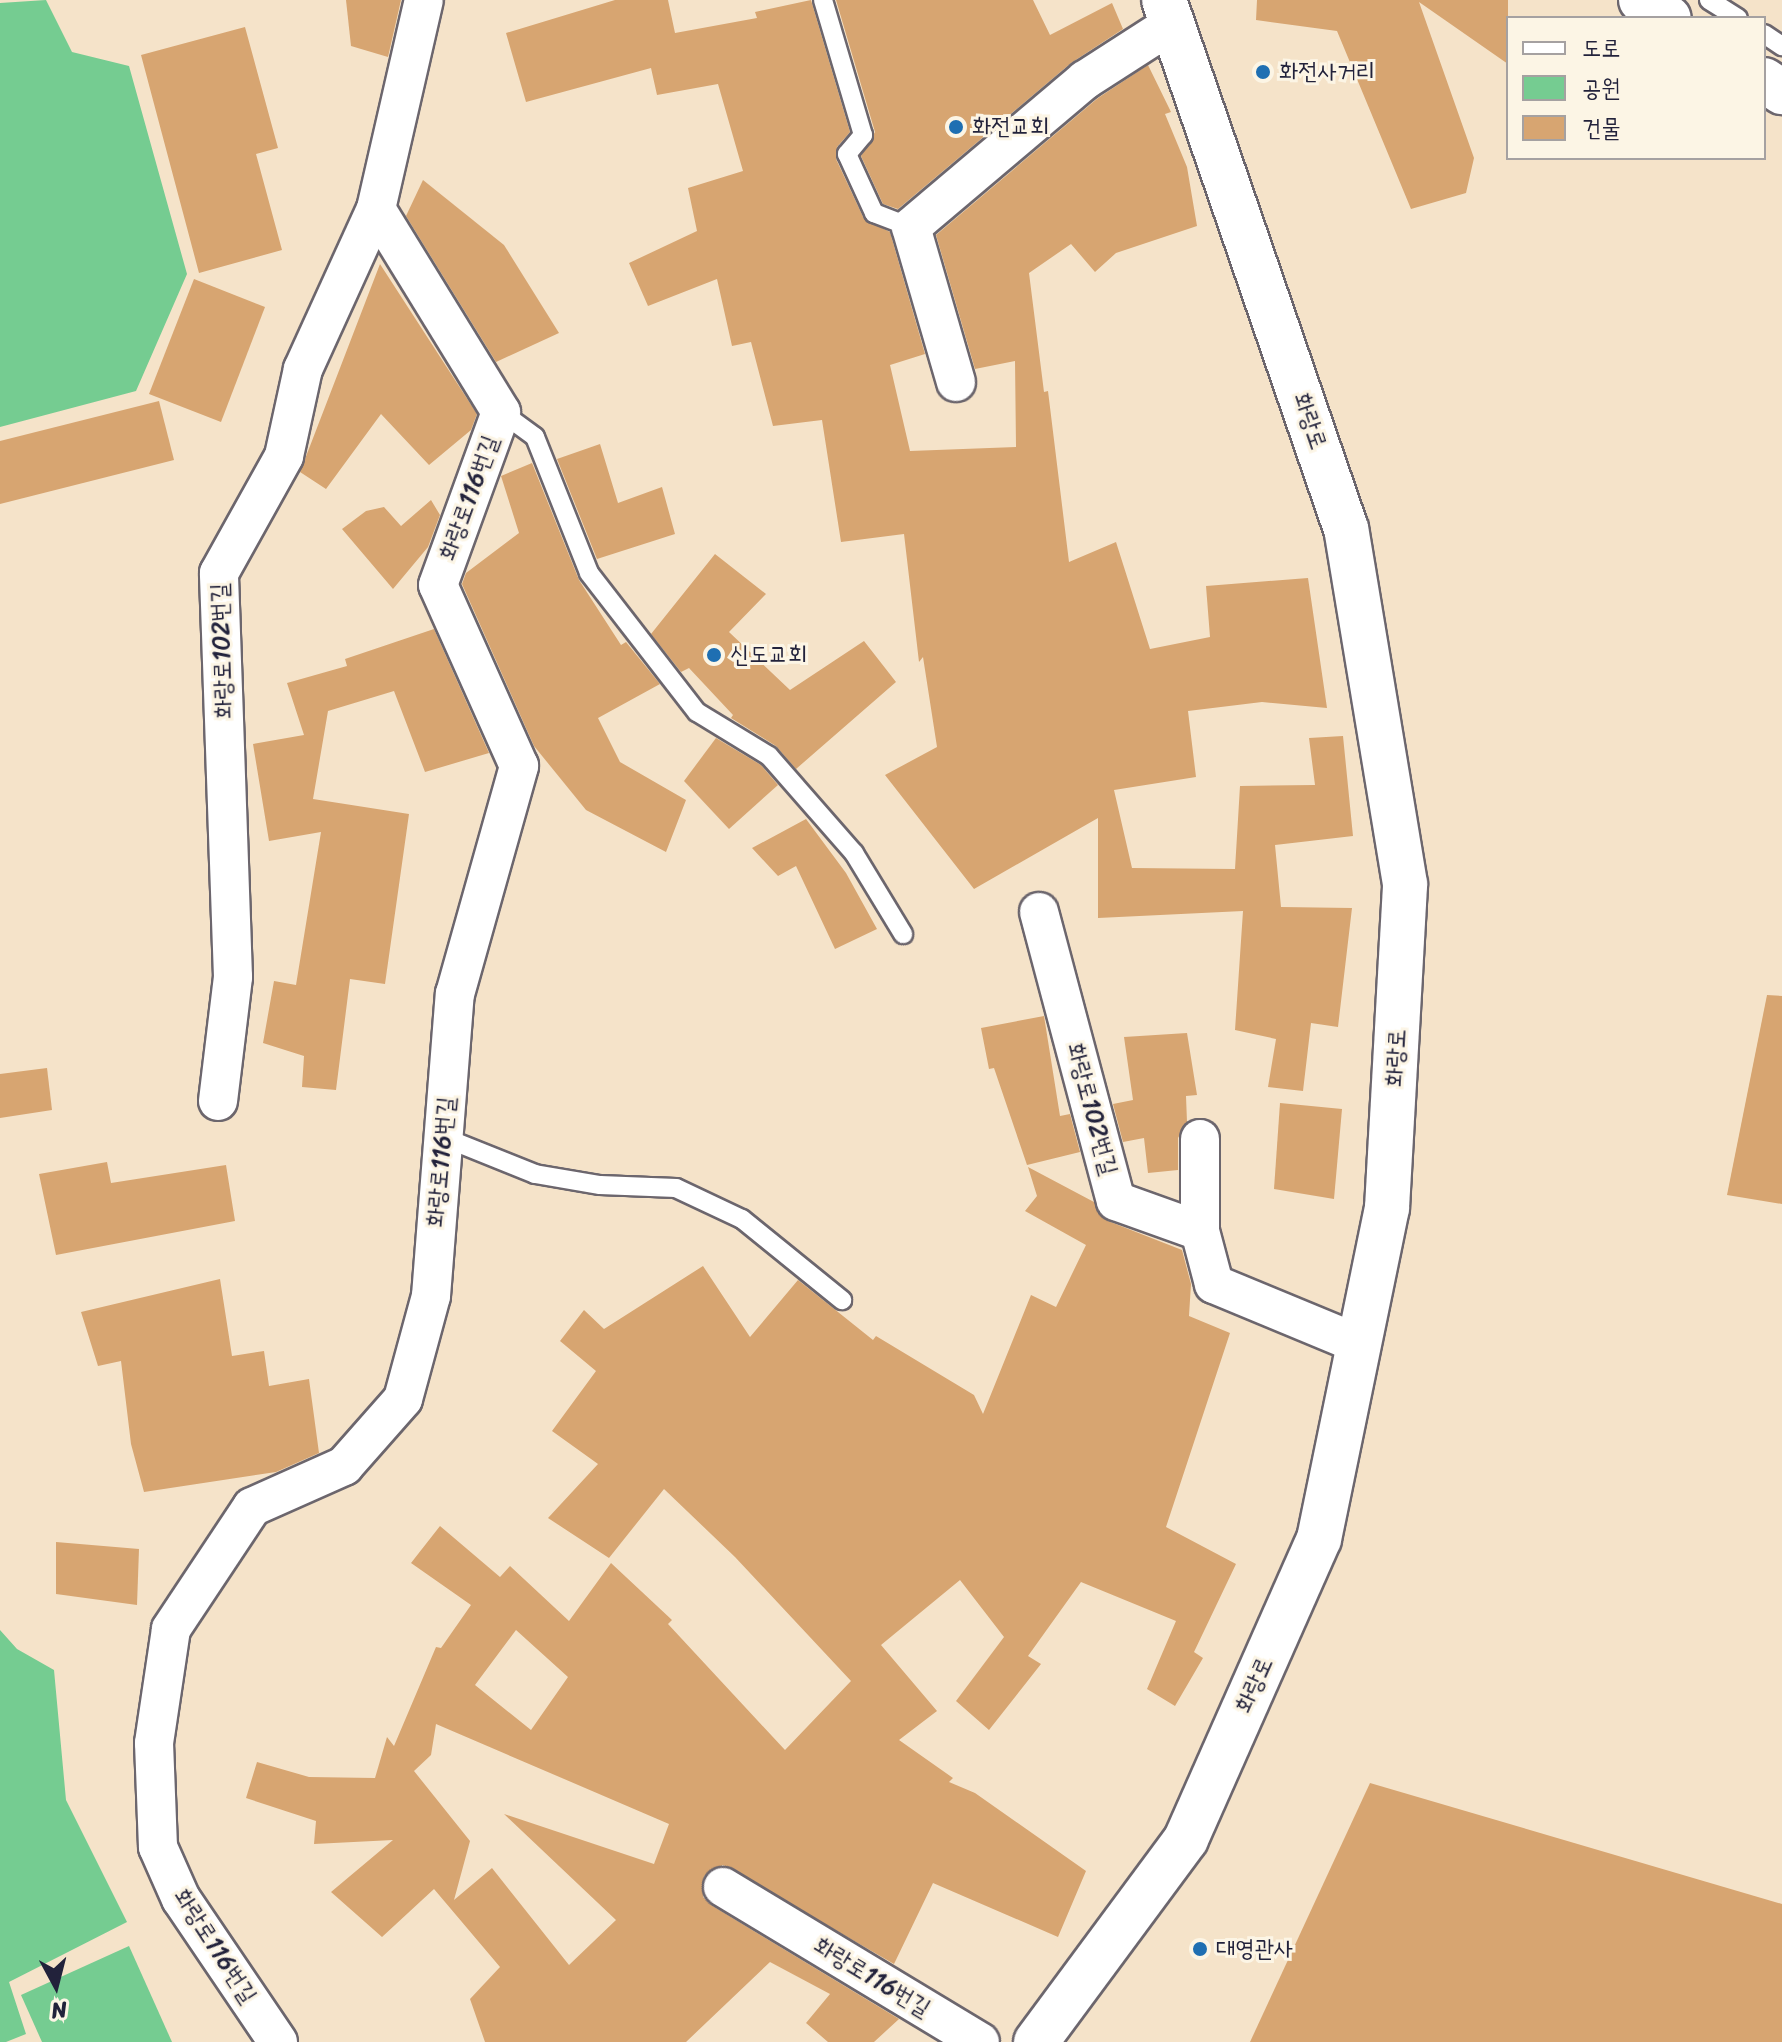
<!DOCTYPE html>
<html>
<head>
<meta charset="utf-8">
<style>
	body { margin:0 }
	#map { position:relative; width:1782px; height:2042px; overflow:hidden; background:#f5e3c9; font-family:Sriracha,"Poor Story",sans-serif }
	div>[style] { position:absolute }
	.green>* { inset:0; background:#75cc91 }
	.building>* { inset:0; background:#d7a571 }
	.roads { filter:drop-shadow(2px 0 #6c666d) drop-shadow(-2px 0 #6c666d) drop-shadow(0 2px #6c666d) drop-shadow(0 -2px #6c666d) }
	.lane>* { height:18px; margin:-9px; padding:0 9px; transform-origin:9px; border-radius:9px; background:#fff }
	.street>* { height:38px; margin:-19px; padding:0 19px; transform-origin:19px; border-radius:19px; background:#fff }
	.secondary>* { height:44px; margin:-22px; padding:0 22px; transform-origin:22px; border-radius:22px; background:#fff }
	.primary>* { height:44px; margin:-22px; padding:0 22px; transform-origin:22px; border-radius:22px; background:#fff }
	.dots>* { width:22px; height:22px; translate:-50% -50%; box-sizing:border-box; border:4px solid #fcf5e5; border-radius:50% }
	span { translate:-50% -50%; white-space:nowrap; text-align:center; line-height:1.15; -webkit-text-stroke:6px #fcf5e5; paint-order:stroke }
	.poi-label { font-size:24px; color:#22223b }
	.left { translate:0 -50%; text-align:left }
	.street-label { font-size:24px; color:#22223b }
	.legend { position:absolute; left:1506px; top:16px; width:260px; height:144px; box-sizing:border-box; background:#fcf5e5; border:2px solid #a5a1a1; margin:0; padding:10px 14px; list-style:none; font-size:24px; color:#22223b }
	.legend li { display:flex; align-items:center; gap:16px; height:40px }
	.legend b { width:40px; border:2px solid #a5a1a1 }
	.north { position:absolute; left:16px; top:1946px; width:80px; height:80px; -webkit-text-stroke:6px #fcf5e5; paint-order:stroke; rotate:173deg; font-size:22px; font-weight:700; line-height:32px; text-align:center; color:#22223b }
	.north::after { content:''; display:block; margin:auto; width:28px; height:36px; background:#22223b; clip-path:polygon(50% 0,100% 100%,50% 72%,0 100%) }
</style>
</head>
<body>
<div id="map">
	<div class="green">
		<div style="clip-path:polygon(46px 0,72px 52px,129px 66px,187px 274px,136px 391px,0 427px,0 3px)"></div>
		<div style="clip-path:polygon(0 1630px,17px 1649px,54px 1670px,66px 1800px,127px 1922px,9px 1982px,26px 2034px,6px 2042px,0 2042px)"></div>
		<div style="clip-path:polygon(129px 1946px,172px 2042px,42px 2042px,21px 1995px)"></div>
	</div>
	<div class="building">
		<div style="clip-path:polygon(346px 0,401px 0,388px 57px,351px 46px)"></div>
		<div style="clip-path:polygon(615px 0,668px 0,675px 33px,757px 18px,755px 12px,811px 0,850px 132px,837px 147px,836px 159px,864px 219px,890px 232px,925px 354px,890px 365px,910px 451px,1016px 447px,1015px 361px,975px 369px,936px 235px,1098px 98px,1148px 65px,1171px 112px,1165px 114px,1187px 167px,1197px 226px,1116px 253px,1095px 272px,1071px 244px,1029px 273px,1044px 392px,1048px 391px,1069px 562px,1116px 542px,1150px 649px,1210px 637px,1206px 586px,1308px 578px,1327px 708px,1262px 702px,1188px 711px,1196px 777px,1114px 790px,1132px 868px,1235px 869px,1240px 786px,1315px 785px,1309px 738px,1343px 736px,1353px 836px,1275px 845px,1281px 907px,1352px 908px,1338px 1027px,1311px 1023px,1303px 1091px,1268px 1087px,1276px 1039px,1235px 1030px,1243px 911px,1098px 918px,1098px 818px,974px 889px,885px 775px,937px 747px,923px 657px,919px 662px,904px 534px,841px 542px,822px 420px,773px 426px,751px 342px,732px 346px,717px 279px,648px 306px,629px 263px,697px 231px,688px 188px,743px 171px,718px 84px,657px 95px,651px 68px,526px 102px,506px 33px)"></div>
		<div style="clip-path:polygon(836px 0,1033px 0,1050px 35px,1112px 3px,1123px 29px,1071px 63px,898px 209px,883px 204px,861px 156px,875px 132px)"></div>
		<div style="clip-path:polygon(1257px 0,1508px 0,1508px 64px,1419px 2px,1474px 158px,1466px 193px,1411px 209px,1337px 31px,1256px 20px)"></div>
		<div style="clip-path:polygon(245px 27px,278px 148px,256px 154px,282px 250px,199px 273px,141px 55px)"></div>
		<div style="clip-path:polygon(423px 180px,504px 245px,559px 333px,496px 362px,406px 216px)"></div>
		<div style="clip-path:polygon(380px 264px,477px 414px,471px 430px,429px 465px,381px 414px,326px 489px,300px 472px)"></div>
		<div style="clip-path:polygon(194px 279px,265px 307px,221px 422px,149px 394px)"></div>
		<div style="clip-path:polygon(159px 401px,174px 460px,0 504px,0 441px)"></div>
		<div style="clip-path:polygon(600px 444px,618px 503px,662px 487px,675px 534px,597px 559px,557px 459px)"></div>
		<div style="clip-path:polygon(532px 463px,579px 580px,621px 645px,626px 642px,660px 684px,598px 718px,620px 762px,686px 800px,666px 852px,586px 810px,534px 746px,462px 584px,466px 573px,519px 533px,501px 476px)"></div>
		<div style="clip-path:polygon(431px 500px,440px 515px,428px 547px,393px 589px,342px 529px,366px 511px,384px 507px,401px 526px)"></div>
		<div style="clip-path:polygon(715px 554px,766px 594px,729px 632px,790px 690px,864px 641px,896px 682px,796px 769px,776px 746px,731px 718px,733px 715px,689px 668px,681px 672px,651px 634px)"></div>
		<div style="clip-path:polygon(434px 629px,489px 753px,425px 772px,394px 691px,328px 711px,313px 799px,409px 814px,385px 984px,350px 979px,336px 1090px,302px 1087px,304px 1056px,263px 1043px,274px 981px,296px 985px,321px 832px,269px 841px,253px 744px,304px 735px,287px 683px,347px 666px,345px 659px)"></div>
		<div style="clip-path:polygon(716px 738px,761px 765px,778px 785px,729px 829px,684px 781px)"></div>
		<div style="clip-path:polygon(806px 819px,846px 873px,877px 929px,835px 949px,796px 866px,778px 876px,752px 848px)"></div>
		<div style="clip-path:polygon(1767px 995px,1782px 996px,1782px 1204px,1727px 1195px)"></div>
		<div style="clip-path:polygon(1044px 1016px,1060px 1116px,1070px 1114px,1080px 1152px,1027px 1165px,994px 1068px,989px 1069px,981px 1028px)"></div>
		<div style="clip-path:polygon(1187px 1033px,1197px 1095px,1186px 1096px,1187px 1122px,1178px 1138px,1178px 1170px,1148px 1173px,1144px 1138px,1123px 1142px,1113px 1104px,1133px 1100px,1124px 1037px)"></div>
		<div style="clip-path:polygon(47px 1068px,52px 1110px,0 1118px,0 1074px)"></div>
		<div style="clip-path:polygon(1280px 1103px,1342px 1109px,1334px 1199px,1274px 1189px)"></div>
		<div style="clip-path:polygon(107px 1162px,111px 1183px,226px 1165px,235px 1221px,56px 1255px,39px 1174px)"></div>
		<div style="clip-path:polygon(evenodd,1028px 1167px,1094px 1202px,1108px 1221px,1182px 1250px,1191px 1284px,1189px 1316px,1230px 1333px,1166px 1527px,1236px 1564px,1194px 1652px,1203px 1658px,1175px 1706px,1147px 1689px,1176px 1621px,1081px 1582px,1028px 1656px,1041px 1664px,989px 1730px,956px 1701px,1004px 1637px,960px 1580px,881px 1645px,937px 1711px,899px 1740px,953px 1778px,949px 1782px,975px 1793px,1086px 1871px,1058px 1937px,933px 1883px,894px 1964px,723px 1865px,704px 1876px,703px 1897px,711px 1905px,899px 2019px,874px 2042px,828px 2042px,806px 2023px,830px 1994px,770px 1962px,686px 2042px,485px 2042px,470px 1999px,500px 1967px,434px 1889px,382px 1937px,331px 1892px,393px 1840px,314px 1844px,316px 1821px,246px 1798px,257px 1762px,309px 1777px,375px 1778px,387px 1737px,394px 1746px,436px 1647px,441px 1648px,471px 1605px,411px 1563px,440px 1526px,500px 1577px,510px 1566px,569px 1621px,611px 1563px,672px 1620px,668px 1624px,785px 1750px,851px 1681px,735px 1557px,664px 1489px,609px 1558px,548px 1518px,598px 1464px,552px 1431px,596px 1371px,560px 1341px,584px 1310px,604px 1329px,703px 1266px,750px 1337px,798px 1280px,873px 1340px,876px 1336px,974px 1395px,983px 1414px,1031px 1295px,1056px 1307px,1086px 1245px,1025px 1211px,1037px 1196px,1028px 1167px,516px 1630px,568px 1677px,531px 1730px,475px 1685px,516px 1630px,1028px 1167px,436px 1724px,669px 1824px,654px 1864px,504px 1814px,616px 1920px,569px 1965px,492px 1868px,454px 1900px,470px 1841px,414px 1771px,431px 1755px,436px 1724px)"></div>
		<div style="clip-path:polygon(220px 1279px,232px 1356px,264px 1351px,269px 1386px,309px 1379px,319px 1453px,276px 1472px,144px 1492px,131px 1444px,121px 1361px,98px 1366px,81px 1312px)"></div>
		<div style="clip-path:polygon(56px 1542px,139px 1549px,137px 1605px,56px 1594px)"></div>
		<div style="clip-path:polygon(1370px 1783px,1782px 1904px,1782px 2042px,1250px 2042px)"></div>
	</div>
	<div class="roads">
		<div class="lane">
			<div style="left:823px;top:0;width:141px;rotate:73.5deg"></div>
			<div style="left:863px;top:135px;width:25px;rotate:130deg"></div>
			<div style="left:847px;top:154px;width:65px;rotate:65.4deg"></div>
			<div style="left:874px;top:213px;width:40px;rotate:21deg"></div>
			<div style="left:1709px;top:0;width:34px;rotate:32deg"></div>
			<div style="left:1764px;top:34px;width:22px;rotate:34deg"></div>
			<div style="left:501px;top:412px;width:42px;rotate:36.3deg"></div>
			<div style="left:535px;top:437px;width:146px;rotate:68.3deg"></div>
			<div style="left:589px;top:573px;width:176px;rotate:52.2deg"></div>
			<div style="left:697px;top:712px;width:84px;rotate:31.4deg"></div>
			<div style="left:769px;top:756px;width:129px;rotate:48.8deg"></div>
			<div style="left:854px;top:853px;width:95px;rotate:58.8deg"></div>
			<div style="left:443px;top:1137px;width:99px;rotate:21.9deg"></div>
			<div style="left:535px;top:1174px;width:66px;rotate:9.6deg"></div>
			<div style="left:600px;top:1185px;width:76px;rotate:2.3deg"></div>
			<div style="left:676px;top:1188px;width:73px;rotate:25.2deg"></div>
			<div style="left:742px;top:1219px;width:129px;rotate:39deg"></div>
		</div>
		<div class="street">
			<div style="left:956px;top:382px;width:161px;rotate:-106.2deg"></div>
			<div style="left:911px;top:227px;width:228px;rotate:-40.2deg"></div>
			<div style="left:1085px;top:80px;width:103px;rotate:-32.8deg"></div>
			<div style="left:1039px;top:912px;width:299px;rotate:75.1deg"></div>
			<div style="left:1116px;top:1201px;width:89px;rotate:19.7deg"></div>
			<div style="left:1200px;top:1231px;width:55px;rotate:75.2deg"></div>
			<div style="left:1214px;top:1284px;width:157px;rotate:22.5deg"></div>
			<div style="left:218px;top:1101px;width:125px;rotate:-83.1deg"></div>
			<div style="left:233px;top:977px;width:404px;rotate:-92deg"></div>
			<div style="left:219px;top:573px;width:134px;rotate:-60.9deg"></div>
			<div style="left:284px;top:456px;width:89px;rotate:-77.7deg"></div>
			<div style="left:303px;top:369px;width:176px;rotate:-65.5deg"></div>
			<div style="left:376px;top:209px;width:214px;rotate:-77.1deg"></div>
			<div style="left:1200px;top:1231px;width:92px;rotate:-90deg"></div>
			<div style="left:723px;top:1887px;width:300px;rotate:31.1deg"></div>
			<div style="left:278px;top:2042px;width:173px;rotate:-124.1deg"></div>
			<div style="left:181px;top:1899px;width:57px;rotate:-113.9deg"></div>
			<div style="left:158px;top:1847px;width:104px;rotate:-92.2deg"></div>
			<div style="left:154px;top:1743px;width:115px;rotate:-81.5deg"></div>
			<div style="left:171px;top:1629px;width:146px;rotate:-56.4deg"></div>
			<div style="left:252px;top:1507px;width:101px;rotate:-24deg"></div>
			<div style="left:344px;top:1466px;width:89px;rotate:-48.6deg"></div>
			<div style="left:403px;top:1399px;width:107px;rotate:-74.8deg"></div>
			<div style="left:431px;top:1296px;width:303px;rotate:-85.5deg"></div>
			<div style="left:455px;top:994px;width:237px;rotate:-74.3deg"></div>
			<div style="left:519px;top:766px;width:198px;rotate:-114.1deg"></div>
			<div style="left:438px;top:585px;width:184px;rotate:-70deg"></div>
			<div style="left:501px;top:412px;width:238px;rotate:-121.6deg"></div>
		</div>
		<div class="secondary">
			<div style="left:1036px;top:2042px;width:252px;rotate:-53.5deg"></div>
			<div style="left:1186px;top:1839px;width:328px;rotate:-66.1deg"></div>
			<div style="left:1319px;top:1539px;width:338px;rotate:-78.4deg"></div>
			<div style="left:1387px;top:1208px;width:324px;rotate:-86.8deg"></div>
			<div style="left:1405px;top:884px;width:360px;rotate:-99.4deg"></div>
			<div style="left:1346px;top:529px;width:559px;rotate:-108.99deg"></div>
		</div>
		<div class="primary">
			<div style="left:1641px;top:0;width:33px;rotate:33deg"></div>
			<div style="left:1764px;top:80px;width:22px;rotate:34deg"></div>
		</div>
	</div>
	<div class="dots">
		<div style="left:1263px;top:72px;background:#1f6fb2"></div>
		<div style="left:956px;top:127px;background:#1f6fb2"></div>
		<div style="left:714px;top:655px;background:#1f6fb2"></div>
		<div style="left:1200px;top:1949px;background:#1f6fb2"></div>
	</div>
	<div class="poi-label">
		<span class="left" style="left:1279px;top:72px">화전사거리</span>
		<span class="left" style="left:972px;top:127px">화전교회</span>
		<span class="left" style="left:730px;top:655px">신도교회</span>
		<span class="left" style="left:1216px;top:1949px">대영관사</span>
	</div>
	<div class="street-label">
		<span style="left:1310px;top:421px;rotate:71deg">화랑로</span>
		<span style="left:469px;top:498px;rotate:-70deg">화랑로116번길</span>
		<span style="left:222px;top:651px;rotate:-92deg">화랑로102번길</span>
		<span style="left:1396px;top:1058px;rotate:-87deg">화랑로</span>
		<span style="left:1092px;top:1109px;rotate:75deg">화랑로102번길</span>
		<span style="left:441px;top:1162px;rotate:-85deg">화랑로116번길</span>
		<span style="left:1254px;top:1685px;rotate:-66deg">화랑로</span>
		<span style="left:215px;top:1946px;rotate:57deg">화랑로116번길</span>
		<span style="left:872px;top:1977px;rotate:31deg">화랑로116번길</span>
	</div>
	<ul class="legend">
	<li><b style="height:10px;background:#fff"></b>도로</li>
	<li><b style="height:22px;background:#75cc91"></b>공원</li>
	<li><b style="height:22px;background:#d7a571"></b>건물</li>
	</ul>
	<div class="north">N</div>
</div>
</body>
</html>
